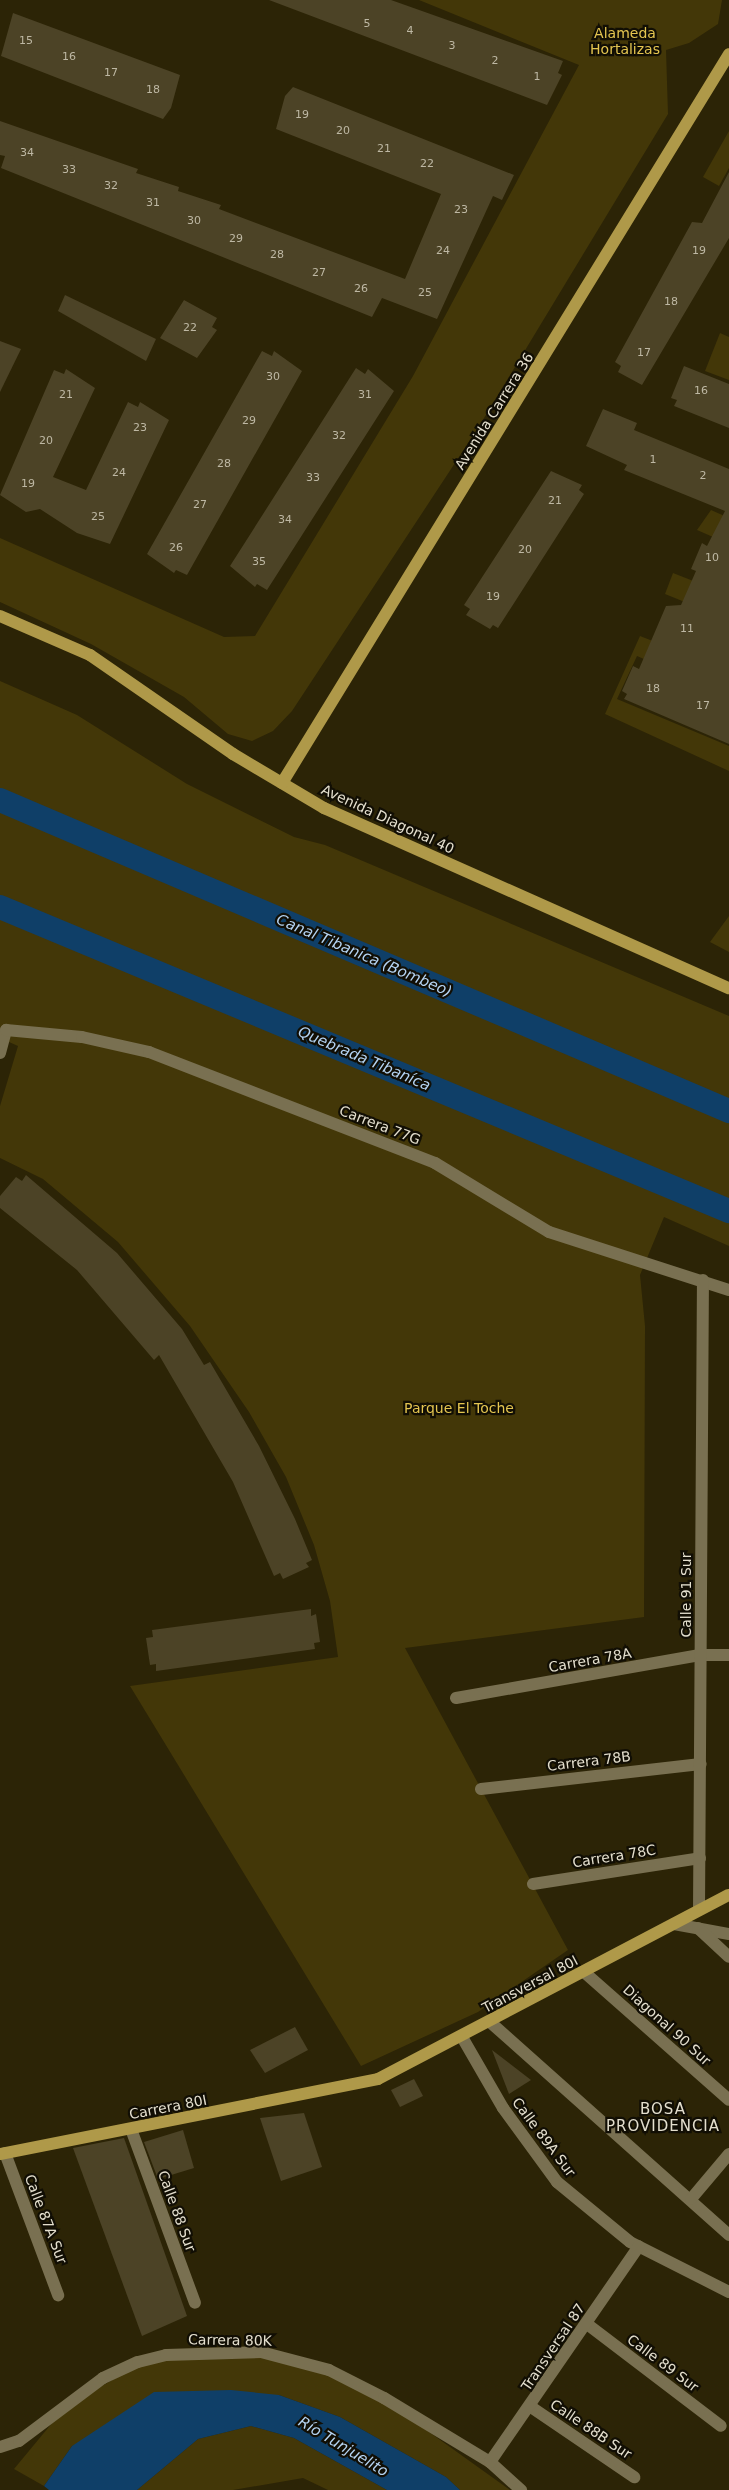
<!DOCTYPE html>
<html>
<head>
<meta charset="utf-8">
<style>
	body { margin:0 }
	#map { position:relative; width:729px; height:2490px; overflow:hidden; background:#2c2406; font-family:"DejaVu Sans",sans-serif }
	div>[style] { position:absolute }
	.green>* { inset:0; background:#433708 }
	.water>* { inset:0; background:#0f3f68 }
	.canal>* { height:24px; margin:-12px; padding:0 12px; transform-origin:12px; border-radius:12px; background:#0f3f68 }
	.building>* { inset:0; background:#4c4326 }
	.minor>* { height:12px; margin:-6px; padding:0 6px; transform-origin:6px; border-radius:6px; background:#797051 }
	.major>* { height:12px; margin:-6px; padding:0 6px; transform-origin:6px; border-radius:6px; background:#af9949 }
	span { translate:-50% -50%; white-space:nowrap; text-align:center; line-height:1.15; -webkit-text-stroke:4.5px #110e04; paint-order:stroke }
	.number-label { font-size:11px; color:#beb8a4 }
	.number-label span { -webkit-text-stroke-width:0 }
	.park-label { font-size:14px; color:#e4c550 }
	.street-label { font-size:14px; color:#e4dfce }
	.water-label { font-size:15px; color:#b4d3f2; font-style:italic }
	.neighbourhood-label { font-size:15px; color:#e4dfce; letter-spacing:1px }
</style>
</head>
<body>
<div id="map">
	<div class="green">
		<div style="clip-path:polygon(419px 0,722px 0,718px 24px,689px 43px,666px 50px,668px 114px,478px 428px,292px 711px,273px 731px,252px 741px,228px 734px,184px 697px,91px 644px,0 602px,0 538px,224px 637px,255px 636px,413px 376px,579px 65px)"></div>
		<div style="clip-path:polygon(729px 131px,729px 168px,719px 186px,703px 177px)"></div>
		<div style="clip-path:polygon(720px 333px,729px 337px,729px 380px,705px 371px)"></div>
		<div style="clip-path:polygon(711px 510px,729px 518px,729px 544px,697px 530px)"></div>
		<div style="clip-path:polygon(673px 573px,729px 595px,729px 620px,665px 594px)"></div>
		<div style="clip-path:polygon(640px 636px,729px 671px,729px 696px,637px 656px,617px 699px,729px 746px,729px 771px,605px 714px)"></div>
		<div style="clip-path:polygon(0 681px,77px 715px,187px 784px,294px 837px,325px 845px,729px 1016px,729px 1246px,664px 1217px,640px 1275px,645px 1326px,644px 1617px,405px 1648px,568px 1950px,478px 2012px,361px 2066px,130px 1686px,338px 1657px,330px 1601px,314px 1545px,286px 1477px,249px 1412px,190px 1326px,118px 1242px,43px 1179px,0 1158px,0 1106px,18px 1046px,0 1038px)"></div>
		<div style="clip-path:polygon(729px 916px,729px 952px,710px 942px)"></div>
		<div style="clip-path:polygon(223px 2354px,293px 2360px,383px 2399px,510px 2490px,460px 2490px,446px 2477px,340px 2417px,279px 2395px,72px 2446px,44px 2486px,14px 2469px,67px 2405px,140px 2365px,165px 2358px)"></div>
		<div style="clip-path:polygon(251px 2426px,294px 2438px,387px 2490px,328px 2490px,303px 2478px,233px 2490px,137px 2490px,198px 2439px)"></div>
	</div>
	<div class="water">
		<div style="clip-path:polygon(231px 2390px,279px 2395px,340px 2417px,446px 2477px,460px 2490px,387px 2490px,294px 2438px,251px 2426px,198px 2439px,137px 2490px,49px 2490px,44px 2486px,72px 2446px,154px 2392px)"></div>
	</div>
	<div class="canal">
		<div style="left:0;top:800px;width:793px;rotate:23.1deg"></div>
		<div style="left:0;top:907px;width:790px;rotate:22.64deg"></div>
	</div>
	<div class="building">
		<div style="clip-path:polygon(269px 0,391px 0,563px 61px,558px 73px,562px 75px,547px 105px)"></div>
		<div style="clip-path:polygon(13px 13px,180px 75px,171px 108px,163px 119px,1px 56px)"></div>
		<div style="clip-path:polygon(293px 87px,514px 175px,502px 200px,493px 196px,437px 319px,382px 298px,372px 317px,1px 168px,5px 156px,0 155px,0 121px,138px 169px,136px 173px,179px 187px,178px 191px,221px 205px,219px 209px,405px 279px,441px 194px,276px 129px,285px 96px)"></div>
		<div style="clip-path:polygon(729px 172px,729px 238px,642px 385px,618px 372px,621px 366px,615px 362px,692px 222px,702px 223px)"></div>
		<div style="clip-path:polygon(65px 295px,156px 339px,146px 361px,58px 311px)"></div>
		<div style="clip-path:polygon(184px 300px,217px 318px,212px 327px,217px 330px,197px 358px,160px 338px)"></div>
		<div style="clip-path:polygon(0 341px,21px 349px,0 392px)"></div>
		<div style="clip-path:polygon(262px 351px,272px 356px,274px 351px,302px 371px,187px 575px,176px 570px,174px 573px,147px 554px)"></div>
		<div style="clip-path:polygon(684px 366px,729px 384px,729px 428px,674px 406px,677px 400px,671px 398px)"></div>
		<div style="clip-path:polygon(356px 368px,365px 374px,368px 369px,394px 391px,267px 590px,257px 584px,255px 587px,230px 566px)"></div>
		<div style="clip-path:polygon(66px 369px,95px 388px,53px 477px,86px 490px,128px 402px,138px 407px,140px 402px,169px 420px,110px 544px,77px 533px,40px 509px,26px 512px,0 495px,54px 370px,64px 374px)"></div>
		<div style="clip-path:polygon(603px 409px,637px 423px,634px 430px,729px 469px,729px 744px,624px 699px,627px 694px,622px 691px,633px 666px,639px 669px,666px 606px,681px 605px,696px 571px,691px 569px,702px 543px,707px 546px,725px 511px,624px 470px,627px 465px,586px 446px)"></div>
		<div style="clip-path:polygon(551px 471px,582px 485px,579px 490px,584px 494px,498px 628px,493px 625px,490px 629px,466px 615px,470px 609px,464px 605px)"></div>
		<div style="clip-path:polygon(26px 1175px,117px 1253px,182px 1329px,204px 1365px,210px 1362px,259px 1446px,295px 1519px,312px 1560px,306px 1563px,309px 1567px,283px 1579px,280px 1573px,274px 1576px,233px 1482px,159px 1355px,154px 1360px,77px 1270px,0 1208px,0 1196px,16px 1177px,22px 1181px)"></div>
		<div style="clip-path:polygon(311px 1609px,311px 1616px,316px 1614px,320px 1642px,314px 1643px,315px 1649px,156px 1671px,156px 1664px,150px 1665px,146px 1638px,153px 1637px,152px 1630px)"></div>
		<div style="clip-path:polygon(295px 2027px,308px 2050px,265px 2073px,250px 2050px)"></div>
		<div style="clip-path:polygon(492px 2050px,531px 2080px,509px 2094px)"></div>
		<div style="clip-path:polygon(414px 2079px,423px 2096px,400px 2107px,391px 2090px)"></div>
		<div style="clip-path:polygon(304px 2113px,322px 2167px,281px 2181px,260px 2118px)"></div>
		<div style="clip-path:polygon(183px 2130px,194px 2168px,158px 2179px,144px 2142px)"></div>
		<div style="clip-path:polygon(124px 2138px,187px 2316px,142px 2336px,73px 2148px)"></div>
	</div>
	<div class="minor">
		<div style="left:0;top:1053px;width:24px;rotate:-75deg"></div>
		<div style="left:6px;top:1030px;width:76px;rotate:5.3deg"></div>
		<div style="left:82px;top:1037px;width:69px;rotate:12.6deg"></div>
		<div style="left:149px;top:1052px;width:307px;rotate:21.2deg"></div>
		<div style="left:435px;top:1163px;width:133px;rotate:31.2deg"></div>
		<div style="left:549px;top:1232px;width:189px;rotate:17.9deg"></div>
		<div style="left:456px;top:1698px;width:249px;rotate:-10deg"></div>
		<div style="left:701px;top:1655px;width:28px"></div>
		<div style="left:481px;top:1789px;width:221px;rotate:-6.5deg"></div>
		<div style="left:533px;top:1884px;width:169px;rotate:-8.8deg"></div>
		<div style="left:699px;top:1910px;width:630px;rotate:-89.64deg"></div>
		<div style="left:674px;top:1924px;width:56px;rotate:10.3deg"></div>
		<div style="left:698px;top:1928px;width:42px;rotate:43.1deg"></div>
		<div style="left:584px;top:1972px;width:193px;rotate:41.4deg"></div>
		<div style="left:490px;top:2022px;width:320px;rotate:41.7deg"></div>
		<div style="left:462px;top:2037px;width:82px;rotate:60deg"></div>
		<div style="left:503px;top:2108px;width:92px;rotate:53.9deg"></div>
		<div style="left:557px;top:2182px;width:94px;rotate:39.4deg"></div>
		<div style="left:630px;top:2242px;width:111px;rotate:26.8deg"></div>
		<div style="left:131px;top:2129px;width:185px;rotate:69.8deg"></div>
		<div style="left:5px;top:2153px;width:152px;rotate:69.5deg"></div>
		<div style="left:691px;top:2199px;width:59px;rotate:-49.8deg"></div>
		<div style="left:587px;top:2324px;width:168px;rotate:37.3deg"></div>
		<div style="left:531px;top:2407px;width:125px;rotate:34.2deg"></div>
		<div style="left:0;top:2447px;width:20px;rotate:-18deg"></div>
		<div style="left:19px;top:2441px;width:105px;rotate:-36.9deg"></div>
		<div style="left:103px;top:2378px;width:38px;rotate:-25deg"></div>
		<div style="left:138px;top:2362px;width:29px;rotate:-14deg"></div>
		<div style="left:166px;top:2355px;width:95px;rotate:-1.8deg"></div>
		<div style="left:261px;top:2352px;width:70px;rotate:14.8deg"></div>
		<div style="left:329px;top:2370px;width:62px;rotate:27deg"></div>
		<div style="left:384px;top:2398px;width:124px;rotate:31.1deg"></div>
		<div style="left:490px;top:2462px;width:42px;rotate:42.1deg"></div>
		<div style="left:490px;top:2462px;width:262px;rotate:-55.4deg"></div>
	</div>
	<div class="major">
		<div style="left:0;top:616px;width:98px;rotate:23.4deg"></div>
		<div style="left:90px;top:655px;width:174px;rotate:34.7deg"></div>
		<div style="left:233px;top:754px;width:106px;rotate:30.7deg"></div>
		<div style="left:324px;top:808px;width:443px;rotate:24deg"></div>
		<div style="left:282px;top:783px;width:855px;rotate:-58.48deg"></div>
		<div style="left:0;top:2154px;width:385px;rotate:-11.2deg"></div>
		<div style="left:378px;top:2079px;width:396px;rotate:-27.7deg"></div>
	</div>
	<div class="number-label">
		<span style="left:367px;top:24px">5</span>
		<span style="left:410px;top:31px">4</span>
		<span style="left:26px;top:41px">15</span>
		<span style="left:452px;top:46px">3</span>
		<span style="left:69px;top:57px">16</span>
		<span style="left:495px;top:61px">2</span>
		<span style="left:111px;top:73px">17</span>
		<span style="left:537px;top:77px">1</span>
		<span style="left:153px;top:90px">18</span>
		<span style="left:302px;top:115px">19</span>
		<span style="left:343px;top:131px">20</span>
		<span style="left:384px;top:149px">21</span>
		<span style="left:27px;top:153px">34</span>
		<span style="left:427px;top:164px">22</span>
		<span style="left:69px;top:170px">33</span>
		<span style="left:111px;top:186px">32</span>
		<span style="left:153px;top:203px">31</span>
		<span style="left:461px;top:210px">23</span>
		<span style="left:194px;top:221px">30</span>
		<span style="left:236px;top:239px">29</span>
		<span style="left:443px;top:251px">24</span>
		<span style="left:699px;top:251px">19</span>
		<span style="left:277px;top:255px">28</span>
		<span style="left:319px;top:273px">27</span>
		<span style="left:361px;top:289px">26</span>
		<span style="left:425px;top:293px">25</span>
		<span style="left:671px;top:302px">18</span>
		<span style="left:190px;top:328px">22</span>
		<span style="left:644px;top:353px">17</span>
		<span style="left:273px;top:377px">30</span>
		<span style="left:701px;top:391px">16</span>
		<span style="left:66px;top:395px">21</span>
		<span style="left:365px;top:395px">31</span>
		<span style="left:249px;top:421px">29</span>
		<span style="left:140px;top:428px">23</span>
		<span style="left:339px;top:436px">32</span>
		<span style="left:46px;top:441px">20</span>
		<span style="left:653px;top:460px">1</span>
		<span style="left:224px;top:464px">28</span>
		<span style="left:119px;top:473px">24</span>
		<span style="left:703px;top:476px">2</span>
		<span style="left:313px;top:478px">33</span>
		<span style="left:28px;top:484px">19</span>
		<span style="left:555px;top:501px">21</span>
		<span style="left:200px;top:505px">27</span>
		<span style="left:98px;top:517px">25</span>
		<span style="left:285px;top:520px">34</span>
		<span style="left:176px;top:548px">26</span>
		<span style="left:525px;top:550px">20</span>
		<span style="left:712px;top:558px">10</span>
		<span style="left:259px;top:562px">35</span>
		<span style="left:493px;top:597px">19</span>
		<span style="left:687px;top:629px">11</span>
		<span style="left:653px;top:689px">18</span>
		<span style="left:703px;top:706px">17</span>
	</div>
	<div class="park-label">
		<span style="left:625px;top:41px">Alameda<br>Hortalizas</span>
		<span style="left:459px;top:1408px">Parque El Toche</span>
	</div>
	<div class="street-label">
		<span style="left:494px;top:411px;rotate:-58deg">Avenida Carrera 36</span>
		<span style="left:388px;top:819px;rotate:25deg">Avenida Diagonal 40</span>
		<span style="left:380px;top:1125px;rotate:21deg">Carrera 77G</span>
		<span style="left:686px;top:1595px;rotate:-90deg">Calle 91 Sur</span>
		<span style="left:590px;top:1660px;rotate:-10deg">Carrera 78A</span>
		<span style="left:589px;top:1761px;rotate:-7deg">Carrera 78B</span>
		<span style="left:614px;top:1856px;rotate:-9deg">Carrera 78C</span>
		<span style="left:530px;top:1984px;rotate:-28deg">Transversal 80I</span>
		<span style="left:667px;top:2025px;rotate:42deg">Diagonal 90 Sur</span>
		<span style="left:168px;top:2107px;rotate:-11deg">Carrera 80I</span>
		<span style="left:544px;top:2137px;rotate:53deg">Calle 89A Sur</span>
		<span style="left:177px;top:2211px;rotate:70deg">Calle 88 Sur</span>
		<span style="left:46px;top:2219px;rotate:69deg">Calle 87A Sur</span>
		<span style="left:230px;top:2340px;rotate:1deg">Carrera 80K</span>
		<span style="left:553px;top:2347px;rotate:-56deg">Transversal 87</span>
		<span style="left:663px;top:2363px;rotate:37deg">Calle 89 Sur</span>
		<span style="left:591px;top:2429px;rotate:34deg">Calle 88B Sur</span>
	</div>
	<div class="water-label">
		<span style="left:364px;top:956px;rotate:23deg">Canal Tibanica (Bombeo)</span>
		<span style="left:364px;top:1059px;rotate:23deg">Quebrada Tibaníca</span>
		<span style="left:343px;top:2447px;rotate:31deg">Río Tunjuelito</span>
	</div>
	<div class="neighbourhood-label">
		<span style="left:663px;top:2118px">BOSA<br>PROVIDENCIA</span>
	</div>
</div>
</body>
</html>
